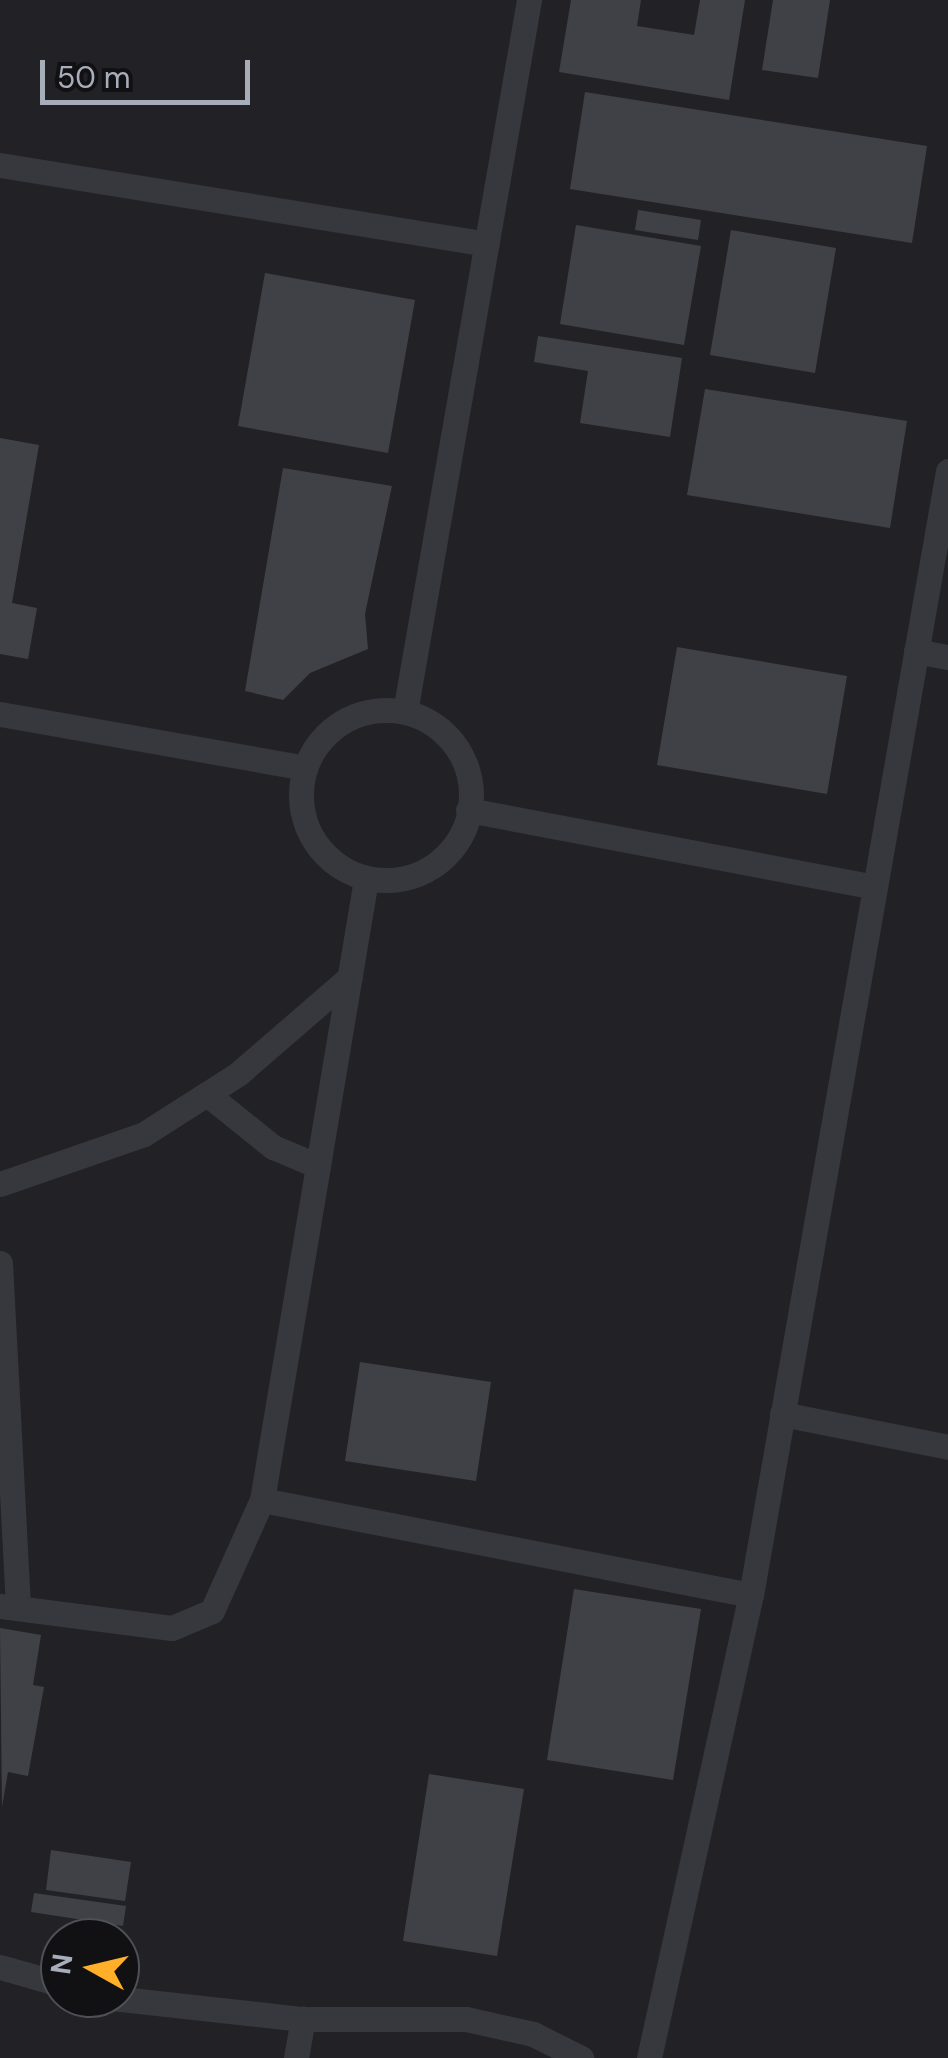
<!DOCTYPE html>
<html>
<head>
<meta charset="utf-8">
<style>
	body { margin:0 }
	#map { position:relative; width:948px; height:2058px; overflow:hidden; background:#161619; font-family:"DM Sans",sans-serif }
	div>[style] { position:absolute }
	.built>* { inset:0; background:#222226 }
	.building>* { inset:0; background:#404146 }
	.street>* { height:25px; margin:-12.5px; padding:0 12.5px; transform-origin:12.5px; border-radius:12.5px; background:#37383e }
	.street>.ring { margin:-12.5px; padding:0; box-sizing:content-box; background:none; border:25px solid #37383e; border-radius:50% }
	span { translate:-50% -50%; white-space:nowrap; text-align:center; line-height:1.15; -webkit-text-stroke:10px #111114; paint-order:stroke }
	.north { position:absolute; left:40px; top:1918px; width:100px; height:100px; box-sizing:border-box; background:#111114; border:2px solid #4d5056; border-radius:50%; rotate:278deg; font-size:28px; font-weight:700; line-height:40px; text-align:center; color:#a7aeba }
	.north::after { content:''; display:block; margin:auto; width:35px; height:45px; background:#ffb028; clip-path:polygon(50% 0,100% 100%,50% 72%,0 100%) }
	.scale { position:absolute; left:40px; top:60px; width:210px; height:45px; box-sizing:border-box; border:5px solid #a7aeba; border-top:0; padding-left:12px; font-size:30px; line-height:35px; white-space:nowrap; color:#a7aeba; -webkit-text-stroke:8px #111114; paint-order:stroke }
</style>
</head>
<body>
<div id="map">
	<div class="built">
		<div style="clip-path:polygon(evenodd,0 0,948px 0,948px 2058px,0 2058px,0 0,60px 1938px,120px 1938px,120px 1998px,60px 1998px,60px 1938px)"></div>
	</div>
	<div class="building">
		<div style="clip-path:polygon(571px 0,641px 0,637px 26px,694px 35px,700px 0,745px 0,729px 100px,559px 72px)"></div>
		<div style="clip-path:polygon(773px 0,830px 0,818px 78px,762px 70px)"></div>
		<div style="clip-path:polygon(585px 92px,927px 146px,912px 243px,570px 189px)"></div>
		<div style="clip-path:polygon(638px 210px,701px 220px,698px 240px,635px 230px)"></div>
		<div style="clip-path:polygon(576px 225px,701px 246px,684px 345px,560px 324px)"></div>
		<div style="clip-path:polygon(731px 230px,836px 248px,815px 373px,710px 355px)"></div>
		<div style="clip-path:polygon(265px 273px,415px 300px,388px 453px,238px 426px)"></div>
		<div style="clip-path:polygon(538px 336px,682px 358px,670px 437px,580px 423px,588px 371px,534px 362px)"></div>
		<div style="clip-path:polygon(705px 389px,907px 421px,890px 528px,687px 495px)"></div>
		<div style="clip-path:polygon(0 438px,39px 445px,12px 603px,37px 608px,28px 659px,0 654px)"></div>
		<div style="clip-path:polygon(283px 468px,392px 486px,365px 614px,368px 649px,310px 673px,283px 700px,245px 691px)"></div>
		<div style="clip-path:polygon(677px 647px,847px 676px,827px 794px,657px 765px)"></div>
		<div style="clip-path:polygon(360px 1362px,491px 1382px,476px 1481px,345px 1461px)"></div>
		<div style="clip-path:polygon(574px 1589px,701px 1609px,673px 1780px,547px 1760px)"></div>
		<div style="clip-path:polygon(0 1628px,41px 1635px,33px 1685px,44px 1687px,28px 1776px,8px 1772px,2px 1807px)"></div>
		<div style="clip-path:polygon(429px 1774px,524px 1789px,497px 1956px,403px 1941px)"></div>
		<div style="clip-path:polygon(51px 1850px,131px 1862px,125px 1901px,46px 1890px)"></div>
		<div style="clip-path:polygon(34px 1893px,126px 1906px,123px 1926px,31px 1912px)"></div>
	</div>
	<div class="street">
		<div style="left:0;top:165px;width:493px;rotate:9.2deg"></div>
		<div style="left:916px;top:651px;width:33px;rotate:11deg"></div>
		<div class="ring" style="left:301px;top:710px;width:145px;height:145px"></div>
		<div style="left:405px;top:712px;width:723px;rotate:-80.12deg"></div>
		<div style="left:0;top:714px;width:310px;rotate:10deg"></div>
		<div style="left:468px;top:810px;width:413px;rotate:10.7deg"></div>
		<div style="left:207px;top:1094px;width:85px;rotate:38.8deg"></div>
		<div style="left:273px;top:1147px;width:49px;rotate:22.9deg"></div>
		<div style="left:0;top:1184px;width:152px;rotate:-19.1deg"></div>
		<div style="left:144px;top:1134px;width:112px;rotate:-32.6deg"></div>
		<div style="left:238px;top:1074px;width:148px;rotate:-40.9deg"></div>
		<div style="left:0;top:1263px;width:342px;rotate:87deg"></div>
		<div style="left:782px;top:1414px;width:169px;rotate:11.2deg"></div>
		<div style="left:262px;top:1500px;width:498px;rotate:11deg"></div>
		<div style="left:0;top:1606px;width:173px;rotate:7.3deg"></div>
		<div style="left:172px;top:1628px;width:43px;rotate:-23deg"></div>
		<div style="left:212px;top:1611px;width:122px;rotate:-65.8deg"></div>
		<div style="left:262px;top:1500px;width:630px;rotate:-80.49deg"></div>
		<div style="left:0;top:1967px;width:62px;rotate:15.8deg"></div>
		<div style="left:112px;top:1998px;width:192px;rotate:6.3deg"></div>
		<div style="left:303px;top:2019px;width:163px"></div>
		<div style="left:466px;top:2019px;width:69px;rotate:12.6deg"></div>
		<div style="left:533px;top:2034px;width:54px;rotate:26.6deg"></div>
		<div style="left:296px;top:2058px;width:40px;rotate:-80deg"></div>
		<div style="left:649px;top:2058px;width:474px;rotate:-77.6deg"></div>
		<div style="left:751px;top:1595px;width:1141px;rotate:-80.06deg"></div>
	</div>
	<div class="north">N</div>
	<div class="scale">50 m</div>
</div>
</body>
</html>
